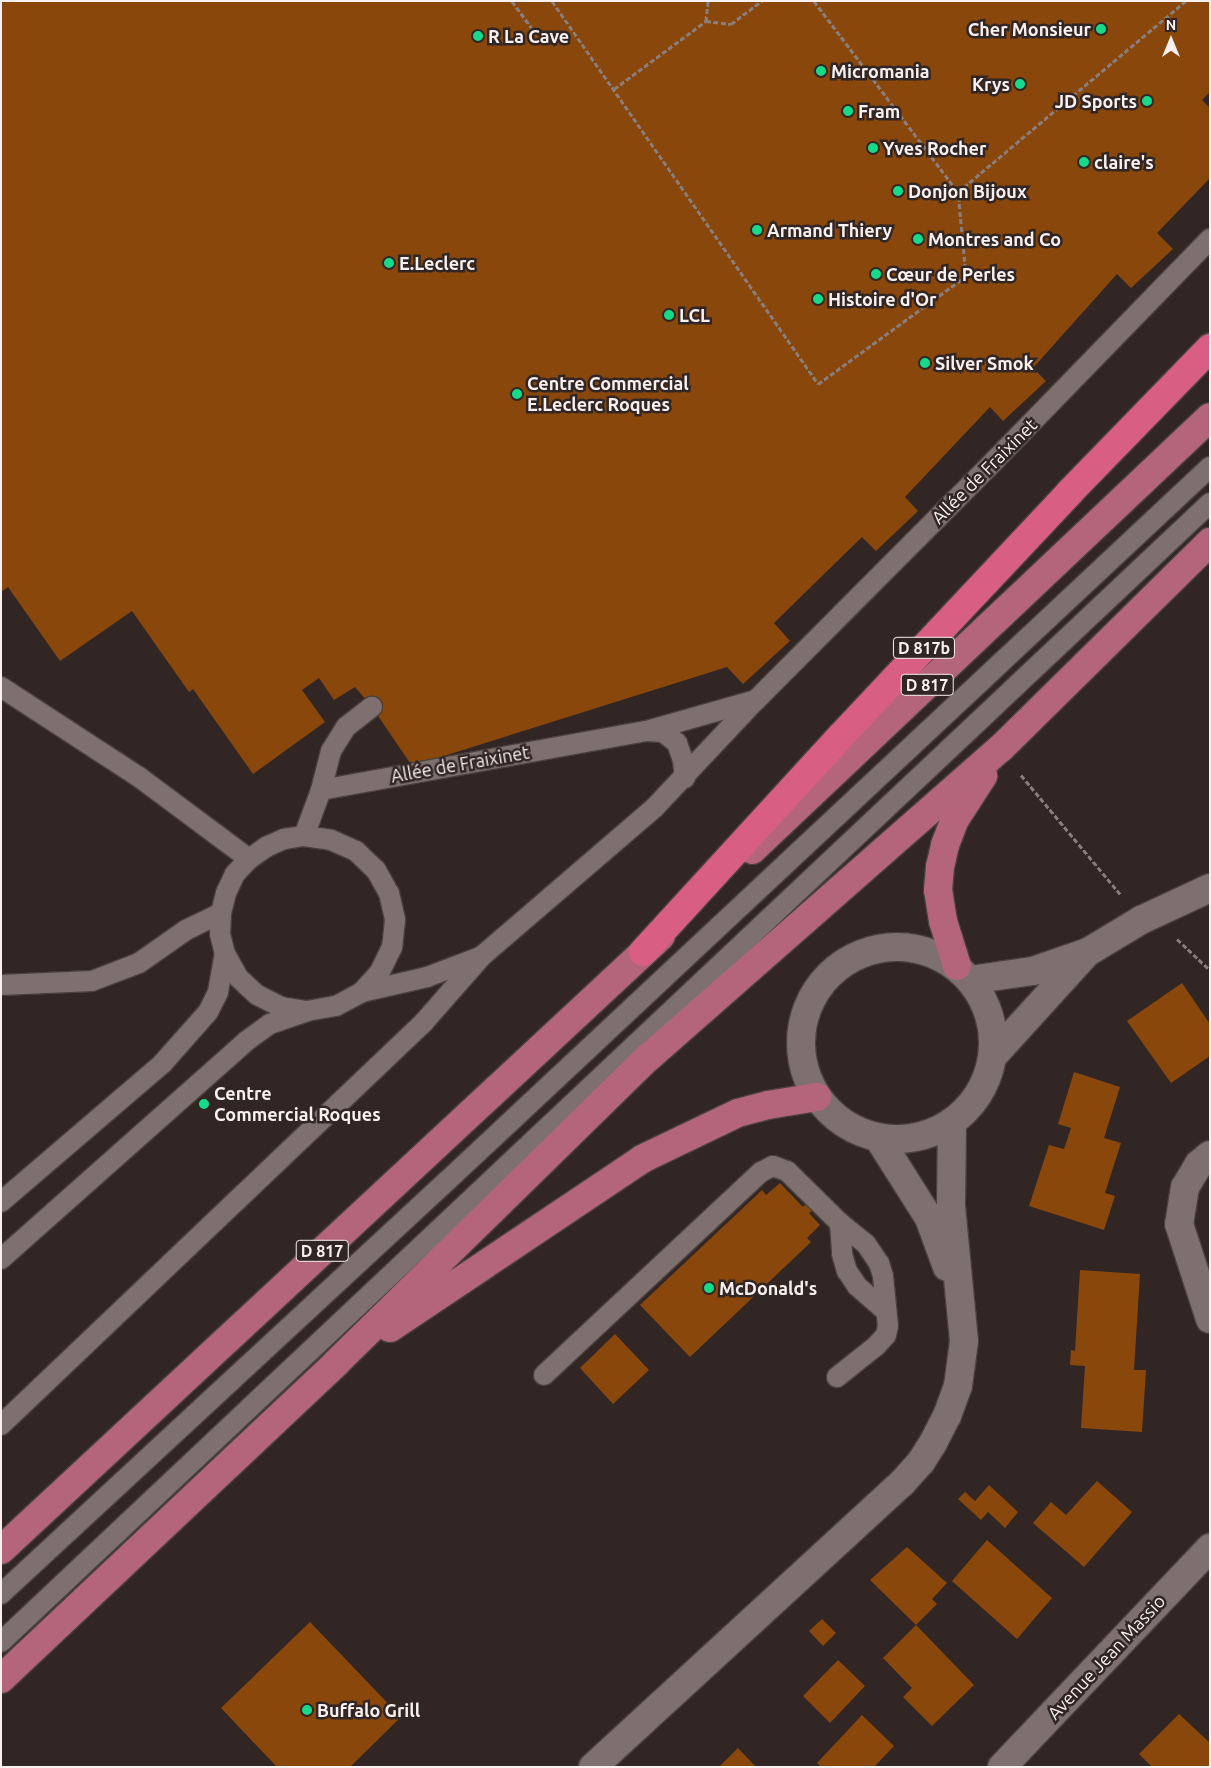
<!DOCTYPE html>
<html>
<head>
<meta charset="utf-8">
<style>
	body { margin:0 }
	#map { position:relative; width:1211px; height:1768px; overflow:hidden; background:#312624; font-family:Ubuntu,sans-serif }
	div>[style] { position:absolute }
	.building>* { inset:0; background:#8a470c }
	.path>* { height:3px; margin-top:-1.5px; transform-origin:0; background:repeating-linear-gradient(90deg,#887e7c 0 5px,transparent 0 7.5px) }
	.roads { filter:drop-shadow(1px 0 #4a413f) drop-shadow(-1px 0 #4a413f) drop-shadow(0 1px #4a413f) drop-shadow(0 -1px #4a413f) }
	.service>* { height:20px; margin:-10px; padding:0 10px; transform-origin:10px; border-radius:10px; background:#7e706e }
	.minor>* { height:28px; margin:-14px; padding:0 14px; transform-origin:14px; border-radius:14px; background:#7e706e }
	.tertiary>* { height:28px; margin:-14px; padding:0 14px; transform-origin:14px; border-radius:14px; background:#7e706e }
	.tertiary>.ring { margin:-14px; padding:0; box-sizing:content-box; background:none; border:28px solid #7e706e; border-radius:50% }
	.primary>* { height:28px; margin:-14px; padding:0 14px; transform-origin:14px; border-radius:14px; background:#b5657b }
	.motorway>* { height:28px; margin:-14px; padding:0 14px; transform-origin:14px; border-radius:14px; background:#d95e84 }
	.dots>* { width:14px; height:14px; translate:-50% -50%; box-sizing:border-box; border:2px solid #312624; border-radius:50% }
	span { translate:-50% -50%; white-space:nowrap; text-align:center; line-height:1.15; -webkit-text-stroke:5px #312624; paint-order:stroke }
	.shield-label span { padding:1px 4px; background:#312624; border:1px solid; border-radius:4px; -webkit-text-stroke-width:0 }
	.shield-label { font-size:16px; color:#f9f1ef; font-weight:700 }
	.poi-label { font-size:18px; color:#f9f1ef; font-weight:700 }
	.right { translate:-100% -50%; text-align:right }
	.left { translate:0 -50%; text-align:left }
	.street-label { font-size:18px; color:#f9f1ef }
	.frame { position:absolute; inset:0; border:2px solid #f9f1ef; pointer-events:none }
	.north { position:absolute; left:1146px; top:15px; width:50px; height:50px; -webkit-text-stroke:4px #312624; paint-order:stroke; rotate:0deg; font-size:14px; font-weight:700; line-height:20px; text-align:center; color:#f9f1ef }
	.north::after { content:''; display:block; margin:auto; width:18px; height:22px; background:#f9f1ef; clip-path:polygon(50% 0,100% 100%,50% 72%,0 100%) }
</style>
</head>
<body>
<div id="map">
	<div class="building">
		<div style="clip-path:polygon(5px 1px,1210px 1px,1210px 92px,1202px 100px,1210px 108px,1210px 178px,1157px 233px,1173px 249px,1131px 288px,1117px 274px,1033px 368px,1046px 381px,1003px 421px,990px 407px,905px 497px,918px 511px,876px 551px,862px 537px,774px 623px,790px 641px,743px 684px,727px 667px,412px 766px,372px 707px,355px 687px,334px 700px,319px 678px,302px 690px,325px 722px,253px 774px,193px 689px,189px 692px,132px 611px,60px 661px,8px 587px,1px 592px,1px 4px)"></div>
		<div style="clip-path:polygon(1182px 983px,1210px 1024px,1210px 1056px,1171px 1083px,1127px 1021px)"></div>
		<div style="clip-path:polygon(1074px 1072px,1120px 1087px,1104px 1138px,1121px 1143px,1105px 1193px,1115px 1196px,1104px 1230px,1029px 1206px,1049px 1145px,1064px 1149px,1071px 1128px,1058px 1124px)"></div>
		<div style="clip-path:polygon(780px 1183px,803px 1207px,807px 1203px,814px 1210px,809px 1213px,820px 1225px,807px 1238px,811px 1242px,690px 1357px,640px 1305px,762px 1190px,766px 1195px)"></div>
		<div style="clip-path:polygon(1080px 1270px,1140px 1274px,1134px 1370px,1146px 1370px,1142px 1432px,1081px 1428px,1085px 1366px,1070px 1365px,1071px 1350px,1075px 1351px)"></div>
		<div style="clip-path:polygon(615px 1334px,649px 1370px,613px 1404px,580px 1368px)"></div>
		<div style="clip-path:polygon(1097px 1481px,1132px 1512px,1084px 1567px,1033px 1523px,1051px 1502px,1066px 1515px)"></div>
		<div style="clip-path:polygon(989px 1485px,1018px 1512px,1005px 1528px,988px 1512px,981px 1520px,958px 1499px,965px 1492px,975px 1501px)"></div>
		<div style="clip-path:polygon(987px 1540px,1052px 1598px,1017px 1639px,952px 1581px)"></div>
		<div style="clip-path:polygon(907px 1547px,947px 1583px,932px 1599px,937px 1604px,916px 1625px,870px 1580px)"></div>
		<div style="clip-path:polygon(822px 1619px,836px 1633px,823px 1646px,809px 1631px)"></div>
		<div style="clip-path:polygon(310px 1622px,401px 1717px,350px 1767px,277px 1767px,221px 1708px)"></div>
		<div style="clip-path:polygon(916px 1625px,974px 1685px,932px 1726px,903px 1697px,912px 1688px,883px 1658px)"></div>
		<div style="clip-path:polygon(838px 1660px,865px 1686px,830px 1723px,803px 1696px)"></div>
		<div style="clip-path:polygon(1179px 1714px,1210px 1743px,1210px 1767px,1152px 1767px,1139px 1754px)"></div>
		<div style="clip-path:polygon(862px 1715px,894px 1746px,874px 1767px,821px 1767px,817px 1763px)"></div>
		<div style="clip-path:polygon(738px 1748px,756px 1767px,719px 1767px)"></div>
	</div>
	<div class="path">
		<div style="left:512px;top:1px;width:34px;rotate:54deg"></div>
		<div style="left:552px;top:1px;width:466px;rotate:55.2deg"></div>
		<div style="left:818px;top:384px;width:183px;rotate:-36.1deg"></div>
		<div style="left:966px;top:276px;width:84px;rotate:-95.4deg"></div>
		<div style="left:958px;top:192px;width:297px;rotate:-40deg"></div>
		<div style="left:814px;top:1px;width:239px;rotate:53deg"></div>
		<div style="left:706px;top:21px;width:25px;rotate:7deg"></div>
		<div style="left:731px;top:24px;width:39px;rotate:-37deg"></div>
		<div style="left:614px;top:89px;width:114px;rotate:-36.5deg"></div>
		<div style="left:706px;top:21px;width:20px;rotate:-84deg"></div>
		<div style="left:1021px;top:775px;width:156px;rotate:50.2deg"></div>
		<div style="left:1177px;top:939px;width:45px;rotate:43.2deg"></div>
	</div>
	<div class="roads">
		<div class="service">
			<div style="left:1px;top:687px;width:165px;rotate:33.1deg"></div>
			<div style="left:139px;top:777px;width:137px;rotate:36.7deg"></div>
			<div style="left:647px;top:731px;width:113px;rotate:-15.9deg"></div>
			<div style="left:321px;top:790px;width:331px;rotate:-10.3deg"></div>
			<div style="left:647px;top:731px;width:16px;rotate:4deg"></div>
			<div style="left:663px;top:732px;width:18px;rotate:38deg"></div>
			<div style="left:677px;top:743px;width:18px;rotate:71deg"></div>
			<div style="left:683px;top:760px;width:18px;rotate:84deg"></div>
			<div style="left:304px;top:836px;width:49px;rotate:-69.7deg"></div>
			<div style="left:321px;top:790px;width:40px;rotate:-75.6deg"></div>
			<div style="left:331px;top:751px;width:28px;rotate:-58deg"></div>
			<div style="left:346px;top:727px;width:33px;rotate:-38deg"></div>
			<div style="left:1px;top:985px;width:91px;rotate:-2.5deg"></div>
			<div style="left:92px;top:981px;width:50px;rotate:-21deg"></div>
			<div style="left:139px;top:963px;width:57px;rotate:-35.1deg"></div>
			<div style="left:186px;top:930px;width:39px;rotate:-26deg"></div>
			<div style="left:305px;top:1011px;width:24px;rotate:-171deg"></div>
			<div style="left:281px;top:1007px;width:27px;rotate:-153deg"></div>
			<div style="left:257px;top:995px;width:26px;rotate:-137deg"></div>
			<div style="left:238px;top:977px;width:26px;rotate:-119deg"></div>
			<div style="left:225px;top:954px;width:21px;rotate:-104deg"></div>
			<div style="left:220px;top:934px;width:21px;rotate:-87deg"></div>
			<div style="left:221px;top:913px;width:21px;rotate:-76deg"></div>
			<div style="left:226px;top:893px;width:21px;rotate:-65deg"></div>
			<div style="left:235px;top:874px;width:21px;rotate:-47deg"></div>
			<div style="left:249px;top:859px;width:21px;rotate:-35deg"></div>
			<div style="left:266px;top:847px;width:20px;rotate:-24deg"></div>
			<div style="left:284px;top:839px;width:20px;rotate:-9deg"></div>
			<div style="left:304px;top:836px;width:27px;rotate:8deg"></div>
			<div style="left:331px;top:840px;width:27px;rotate:24deg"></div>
			<div style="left:356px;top:851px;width:28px;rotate:44deg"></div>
			<div style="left:376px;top:870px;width:26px;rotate:61deg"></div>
			<div style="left:389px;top:893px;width:28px;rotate:77deg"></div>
			<div style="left:395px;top:920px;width:27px;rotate:96deg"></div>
			<div style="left:392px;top:947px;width:28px;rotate:116deg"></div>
			<div style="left:380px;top:972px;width:27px;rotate:132deg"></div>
			<div style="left:1px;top:1202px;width:212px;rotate:-40.6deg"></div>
			<div style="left:162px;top:1064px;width:69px;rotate:-48.5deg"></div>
			<div style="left:208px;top:1012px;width:22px;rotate:-63deg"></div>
			<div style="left:218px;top:992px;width:39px;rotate:-80deg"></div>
			<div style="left:840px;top:1223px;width:31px;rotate:86deg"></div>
			<div style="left:842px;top:1254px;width:18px;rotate:74deg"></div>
			<div style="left:847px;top:1271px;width:18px;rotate:56deg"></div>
			<div style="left:857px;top:1286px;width:38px;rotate:41deg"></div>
			<div style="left:1px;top:1259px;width:327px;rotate:-41.6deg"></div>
			<div style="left:245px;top:1042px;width:31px;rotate:-36deg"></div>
			<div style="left:270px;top:1024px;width:39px;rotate:-19deg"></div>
			<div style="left:307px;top:1011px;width:29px;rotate:-10deg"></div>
			<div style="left:336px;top:1006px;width:30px;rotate:-28deg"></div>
			<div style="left:362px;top:992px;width:67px;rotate:-13deg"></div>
			<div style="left:427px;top:977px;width:57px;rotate:-20.7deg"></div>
			<div style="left:544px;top:1375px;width:297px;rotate:-43.1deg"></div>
			<div style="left:761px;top:1172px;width:13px;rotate:-27deg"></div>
			<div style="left:773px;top:1166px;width:15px;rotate:20deg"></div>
			<div style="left:787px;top:1171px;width:74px;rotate:44.5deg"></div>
			<div style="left:840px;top:1223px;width:33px;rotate:39deg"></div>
			<div style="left:866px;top:1244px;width:23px;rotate:56deg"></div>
			<div style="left:879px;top:1263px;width:14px;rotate:73deg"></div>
			<div style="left:883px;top:1276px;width:50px;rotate:84.3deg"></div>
			<div style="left:888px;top:1326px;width:9px;rotate:103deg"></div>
			<div style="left:886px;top:1335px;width:15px;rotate:132deg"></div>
			<div style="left:876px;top:1346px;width:50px;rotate:141.5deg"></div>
			<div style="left:1px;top:1425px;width:584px;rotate:-43.61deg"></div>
			<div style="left:424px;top:1022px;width:88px;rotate:-48.7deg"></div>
			<div style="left:482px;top:956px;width:228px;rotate:-40.7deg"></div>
			<div style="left:655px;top:807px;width:147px;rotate:-46.7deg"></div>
			<div style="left:756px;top:700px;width:340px;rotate:-45.1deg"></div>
			<div style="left:996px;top:459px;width:307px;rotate:-45.8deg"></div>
			<div style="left:1px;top:1594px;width:609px;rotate:-42.81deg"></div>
			<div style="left:448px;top:1180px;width:1044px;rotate:-43.1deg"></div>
			<div style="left:1px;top:1642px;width:1661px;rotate:-43.29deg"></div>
		</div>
		<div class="minor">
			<div style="left:1210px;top:1155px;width:14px;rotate:141deg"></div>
			<div style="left:1199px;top:1164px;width:27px;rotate:121deg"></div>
			<div style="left:1185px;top:1187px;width:37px;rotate:99deg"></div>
			<div style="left:1179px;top:1224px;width:100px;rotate:71.9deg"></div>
			<div style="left:1002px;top:1767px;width:302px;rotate:-46.5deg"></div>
		</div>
		<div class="tertiary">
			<div class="ring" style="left:801px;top:947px;width:164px;height:164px"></div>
			<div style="left:970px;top:980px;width:64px;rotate:-8.1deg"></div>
			<div style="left:1033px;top:971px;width:58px;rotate:-19.1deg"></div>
			<div style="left:1088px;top:952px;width:62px;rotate:-31.1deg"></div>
			<div style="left:1141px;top:920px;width:76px;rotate:-24.9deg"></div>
			<div style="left:993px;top:1056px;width:137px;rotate:-47.7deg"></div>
			<div style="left:879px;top:1139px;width:93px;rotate:57.7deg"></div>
			<div style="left:929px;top:1218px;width:52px;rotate:69.8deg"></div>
			<div style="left:593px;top:1767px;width:420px;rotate:-42.6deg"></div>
			<div style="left:902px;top:1483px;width:28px;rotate:-48deg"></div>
			<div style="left:921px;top:1462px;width:22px;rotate:-58deg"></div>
			<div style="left:933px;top:1443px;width:30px;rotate:-63deg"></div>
			<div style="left:947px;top:1416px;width:32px;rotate:-70deg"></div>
			<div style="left:958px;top:1386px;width:45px;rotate:-82.4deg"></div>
			<div style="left:964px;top:1341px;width:136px;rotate:-95.5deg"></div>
			<div style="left:951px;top:1206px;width:84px;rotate:-89.3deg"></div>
		</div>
		<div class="primary">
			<div style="left:752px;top:850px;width:630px;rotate:-43.39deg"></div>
			<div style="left:957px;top:966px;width:47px;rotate:-107.3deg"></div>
			<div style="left:943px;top:921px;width:31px;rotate:-99deg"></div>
			<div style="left:938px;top:890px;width:23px;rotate:-85deg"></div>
			<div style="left:940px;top:867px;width:23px;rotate:-77deg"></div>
			<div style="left:945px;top:845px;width:26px;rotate:-69deg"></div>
			<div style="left:954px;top:821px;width:54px;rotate:-57.2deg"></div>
			<div style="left:390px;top:1328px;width:303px;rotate:-33.8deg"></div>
			<div style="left:642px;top:1159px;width:106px;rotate:-25.6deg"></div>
			<div style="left:738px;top:1113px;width:31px;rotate:-15deg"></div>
			<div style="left:768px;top:1105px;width:50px;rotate:-9.3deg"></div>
			<div style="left:1px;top:1550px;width:901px;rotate:-42.93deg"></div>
			<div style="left:1px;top:1679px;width:461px;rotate:-43.3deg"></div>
			<div style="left:336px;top:1363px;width:438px;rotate:-44.4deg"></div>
			<div style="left:649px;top:1057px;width:467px;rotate:-41.3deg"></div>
			<div style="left:1000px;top:749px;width:295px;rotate:-44.6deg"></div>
		</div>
		<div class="motorway">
			<div style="left:643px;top:952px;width:293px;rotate:-47.5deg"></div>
			<div style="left:841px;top:736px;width:335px;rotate:-46.8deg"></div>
			<div style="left:1070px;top:492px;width:201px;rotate:-45.8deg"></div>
		</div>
	</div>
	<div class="dots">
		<div style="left:1101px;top:29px;background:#16d989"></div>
		<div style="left:478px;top:36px;background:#16d989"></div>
		<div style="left:821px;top:71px;background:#16d989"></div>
		<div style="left:1020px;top:84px;background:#16d989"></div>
		<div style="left:1147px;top:101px;background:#16d989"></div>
		<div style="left:848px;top:111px;background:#16d989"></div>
		<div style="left:873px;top:148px;background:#16d989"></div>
		<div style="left:1084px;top:162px;background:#16d989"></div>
		<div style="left:898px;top:191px;background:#16d989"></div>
		<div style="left:757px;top:230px;background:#16d989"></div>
		<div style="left:918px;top:239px;background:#16d989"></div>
		<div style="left:389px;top:263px;background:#16d989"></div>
		<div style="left:876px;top:274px;background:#16d989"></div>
		<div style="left:818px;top:299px;background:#16d989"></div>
		<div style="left:669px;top:315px;background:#16d989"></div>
		<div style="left:925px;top:363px;background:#16d989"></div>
		<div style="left:517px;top:394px;background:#16d989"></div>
		<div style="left:204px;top:1104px;background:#16d989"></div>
		<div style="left:709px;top:1288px;background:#16d989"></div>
		<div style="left:307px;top:1710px;background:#16d989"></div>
	</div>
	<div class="shield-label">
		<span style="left:924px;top:648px">D 817b</span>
		<span style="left:927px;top:685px">D 817</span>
		<span style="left:322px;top:1251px">D 817</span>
	</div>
	<div class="poi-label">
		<span class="right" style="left:1091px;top:29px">Cher Monsieur</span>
		<span class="left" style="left:488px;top:36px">R La Cave</span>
		<span class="left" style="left:831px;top:71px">Micromania</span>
		<span class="right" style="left:1010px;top:84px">Krys</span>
		<span class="right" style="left:1137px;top:101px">JD Sports</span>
		<span class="left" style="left:858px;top:111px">Fram</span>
		<span class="left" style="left:883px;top:148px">Yves Rocher</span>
		<span class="left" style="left:1094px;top:162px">claire's</span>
		<span class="left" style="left:908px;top:191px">Donjon Bijoux</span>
		<span class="left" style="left:767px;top:230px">Armand Thiery</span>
		<span class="left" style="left:928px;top:239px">Montres and Co</span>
		<span class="left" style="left:399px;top:263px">E.Leclerc</span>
		<span class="left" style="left:886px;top:274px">Cœur de Perles</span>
		<span class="left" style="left:828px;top:299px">Histoire d'Or</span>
		<span class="left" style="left:679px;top:315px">LCL</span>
		<span class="left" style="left:935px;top:363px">Silver Smok</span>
		<span class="left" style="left:527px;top:394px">Centre Commercial<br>E.Leclerc Roques</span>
		<span class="left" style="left:214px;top:1104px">Centre<br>Commercial Roques</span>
		<span class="left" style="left:719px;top:1288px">McDonald's</span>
		<span class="left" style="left:317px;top:1710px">Buffalo Grill</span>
	</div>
	<div class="street-label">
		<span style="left:984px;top:471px;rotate:-45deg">Allée de Fraixinet</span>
		<span style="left:460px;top:764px;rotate:-10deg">Allée de Fraixinet</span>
		<span style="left:1106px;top:1657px;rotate:-47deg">Avenue Jean Massio</span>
	</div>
	<div class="frame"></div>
	<div class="north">N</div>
</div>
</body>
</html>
